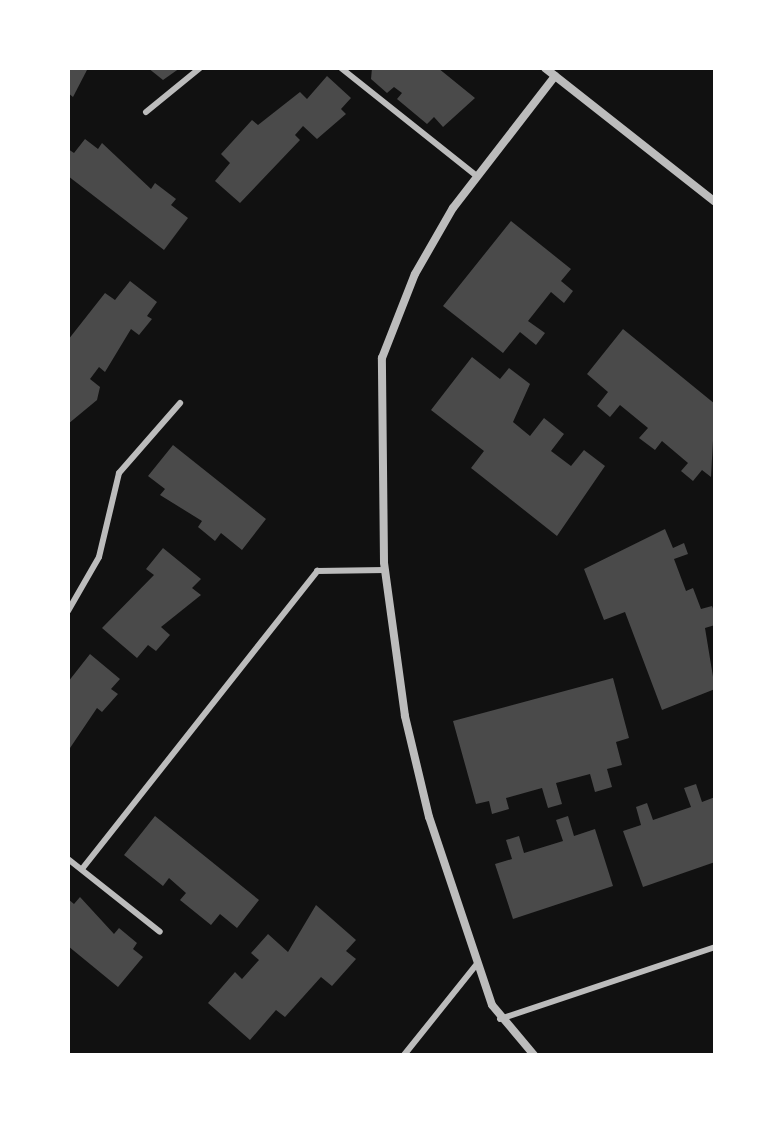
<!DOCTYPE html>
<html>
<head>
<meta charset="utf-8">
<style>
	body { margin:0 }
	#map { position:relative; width:783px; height:1123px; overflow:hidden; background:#111; font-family:"IBM Plex Serif",serif }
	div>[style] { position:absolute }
	.building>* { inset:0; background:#4a4a4a }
	.service>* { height:6px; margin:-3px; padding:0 3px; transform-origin:3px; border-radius:3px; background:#bcbcbc }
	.minor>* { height:8px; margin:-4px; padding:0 4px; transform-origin:4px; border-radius:4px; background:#bcbcbc }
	span { translate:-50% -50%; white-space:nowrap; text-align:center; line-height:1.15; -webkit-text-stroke:6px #fff; paint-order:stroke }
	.frame { position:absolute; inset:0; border:70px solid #fff; pointer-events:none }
</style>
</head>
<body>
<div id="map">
	<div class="building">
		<div style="clip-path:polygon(68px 68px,88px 68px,73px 97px,68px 93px)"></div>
		<div style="clip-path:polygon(148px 68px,180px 68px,163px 80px)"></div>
		<div style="clip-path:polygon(372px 68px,438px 68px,475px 98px,443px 127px,434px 117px,427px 124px,397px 99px,402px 93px,394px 87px,387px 93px,371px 79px)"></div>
		<div style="clip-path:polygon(327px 76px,351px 98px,341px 109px,346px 114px,317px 139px,303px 126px,295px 135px,300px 140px,240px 203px,215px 181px,230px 163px,221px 154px,252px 120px,258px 125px,300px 92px,307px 99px)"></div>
		<div style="clip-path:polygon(85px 139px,98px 149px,102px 143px,151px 189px,155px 183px,176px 199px,171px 205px,188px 218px,164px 250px,68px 176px,68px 149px,74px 153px)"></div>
		<div style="clip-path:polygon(511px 221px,571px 269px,561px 281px,573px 291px,564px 303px,551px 292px,528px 321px,545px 333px,536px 345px,520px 332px,503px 353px,443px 306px)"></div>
		<div style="clip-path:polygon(130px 281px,157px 302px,147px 316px,152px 319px,139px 335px,131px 329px,105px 372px,99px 367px,90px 379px,100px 387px,97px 400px,68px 424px,68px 340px,105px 293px,115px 300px)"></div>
		<div style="clip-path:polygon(623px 329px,715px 404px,711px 477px,702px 470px,693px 481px,681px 471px,688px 463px,662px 441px,655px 450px,639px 438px,648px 428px,620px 405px,610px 417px,597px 406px,608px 392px,587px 374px)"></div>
		<div style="clip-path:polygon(472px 357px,500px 379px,509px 368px,530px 384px,513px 422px,530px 436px,544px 418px,564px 434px,551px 451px,571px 466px,584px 450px,605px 466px,557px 536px,471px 468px,484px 451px,431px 410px)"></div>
		<div style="clip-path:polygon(173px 445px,266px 519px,242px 550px,221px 533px,215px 541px,198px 527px,202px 521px,160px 495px,165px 489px,148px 476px)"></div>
		<div style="clip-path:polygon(665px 529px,673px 548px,684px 543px,688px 554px,674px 559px,686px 591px,693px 588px,701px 609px,712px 606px,715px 614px,715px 625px,705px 628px,715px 689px,662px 710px,625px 612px,604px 620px,584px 569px)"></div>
		<div style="clip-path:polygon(163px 548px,201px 579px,192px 588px,201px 595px,161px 627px,170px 635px,156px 651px,148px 645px,137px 658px,102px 628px,154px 575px,146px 569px)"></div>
		<div style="clip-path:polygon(90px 654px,120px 679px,111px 689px,118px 694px,102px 712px,97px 708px,68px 751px,68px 682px)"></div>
		<div style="clip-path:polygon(613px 678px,629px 738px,616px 742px,622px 765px,607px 769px,612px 787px,595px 792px,590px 774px,556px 783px,562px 804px,548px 808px,542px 788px,506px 798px,509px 809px,492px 814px,489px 801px,476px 804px,453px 721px)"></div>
		<div style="clip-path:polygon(696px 784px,702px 802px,715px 797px,715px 862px,643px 887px,623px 831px,641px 825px,636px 807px,647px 803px,653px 820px,691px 807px,684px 788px)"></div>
		<div style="clip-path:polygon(155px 816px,259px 900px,237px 928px,220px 914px,211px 925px,180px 900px,186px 893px,169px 878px,163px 886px,124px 855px)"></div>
		<div style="clip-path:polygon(568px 816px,574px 836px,595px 829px,613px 886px,513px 919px,495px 864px,512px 859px,506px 840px,519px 836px,524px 853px,563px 841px,556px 820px)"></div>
		<div style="clip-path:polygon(80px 897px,114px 934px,119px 928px,137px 943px,133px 949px,143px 957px,118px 987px,68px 946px,68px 899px,74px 904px)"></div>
		<div style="clip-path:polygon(316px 905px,356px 940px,346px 951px,356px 959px,332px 986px,321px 977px,285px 1017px,276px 1010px,250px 1040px,208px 1003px,235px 972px,242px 979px,259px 960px,251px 953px,268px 934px,288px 952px)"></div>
	</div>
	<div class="service">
		<div style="left:341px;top:68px;width:174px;rotate:38.5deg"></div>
		<div style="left:146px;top:112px;width:70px;rotate:-39.2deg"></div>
		<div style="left:68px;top:611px;width:62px;rotate:-60.1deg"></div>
		<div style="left:99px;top:557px;width:86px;rotate:-76.6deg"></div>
		<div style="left:119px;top:473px;width:93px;rotate:-48.9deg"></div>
		<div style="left:68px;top:859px;width:117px;rotate:38.4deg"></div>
		<div style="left:82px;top:869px;width:380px;rotate:-51.7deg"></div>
		<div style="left:317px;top:571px;width:68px;rotate:-0.8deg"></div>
		<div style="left:500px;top:1019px;width:227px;rotate:-18.5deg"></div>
		<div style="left:404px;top:1055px;width:117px;rotate:-51.3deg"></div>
	</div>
	<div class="minor">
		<div style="left:545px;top:68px;width:216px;rotate:38.2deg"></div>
		<div style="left:534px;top:1055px;width:65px;rotate:-130deg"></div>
		<div style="left:492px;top:1005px;width:198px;rotate:-108.5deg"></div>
		<div style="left:429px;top:817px;width:104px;rotate:-103.4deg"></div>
		<div style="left:405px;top:716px;width:155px;rotate:-97.8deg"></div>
		<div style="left:384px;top:562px;width:204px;rotate:-90.6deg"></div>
		<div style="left:382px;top:358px;width:90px;rotate:-68.6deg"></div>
		<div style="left:415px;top:274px;width:76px;rotate:-60.1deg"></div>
		<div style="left:453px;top:208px;width:167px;rotate:-52.3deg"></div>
	</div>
	<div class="frame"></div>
</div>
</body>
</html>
